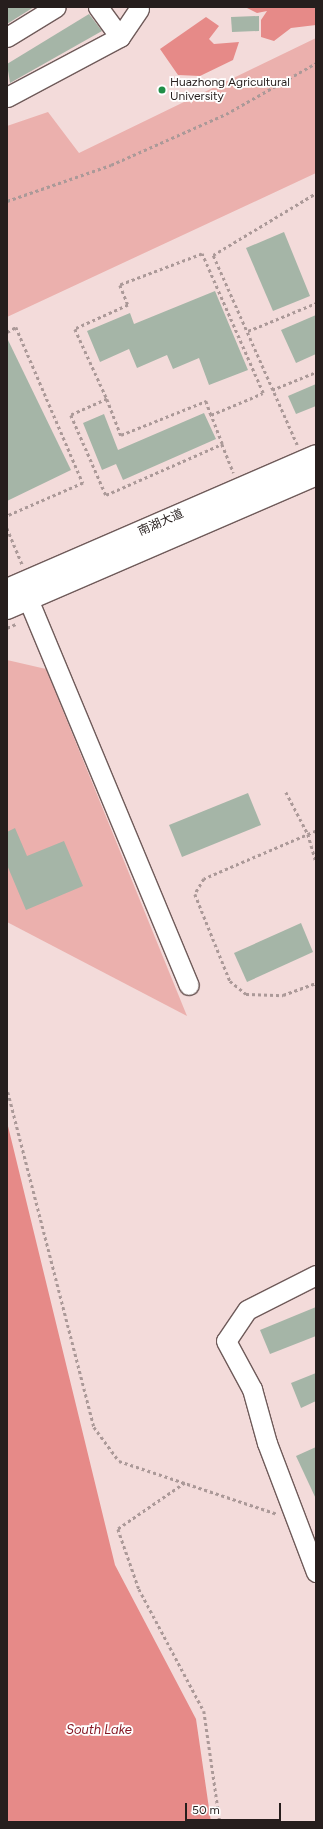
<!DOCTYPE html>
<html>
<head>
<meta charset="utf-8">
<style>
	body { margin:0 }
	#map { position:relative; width:323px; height:1829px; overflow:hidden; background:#f3dbda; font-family:Figtree,"Noto Sans SC",sans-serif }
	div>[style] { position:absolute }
	.green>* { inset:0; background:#ebb0ad }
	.water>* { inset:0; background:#e68a88 }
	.building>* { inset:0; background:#a5b5a7 }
	.path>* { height:2.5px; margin-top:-1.25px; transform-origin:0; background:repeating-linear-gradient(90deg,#ab9998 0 3px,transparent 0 6px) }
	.roads { filter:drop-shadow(1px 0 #6f5b5a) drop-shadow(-1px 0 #6f5b5a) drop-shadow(0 1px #6f5b5a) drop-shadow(0 -1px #6f5b5a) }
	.minor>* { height:19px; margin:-9.5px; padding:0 9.5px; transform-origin:9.5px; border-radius:9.5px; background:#fff }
	.major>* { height:22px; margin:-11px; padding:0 11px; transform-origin:11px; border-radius:11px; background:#fff }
	.dots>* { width:11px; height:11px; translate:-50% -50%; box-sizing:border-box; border:2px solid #fff; border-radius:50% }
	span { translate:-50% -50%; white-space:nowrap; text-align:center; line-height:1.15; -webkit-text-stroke:3.5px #fff; paint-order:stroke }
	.poi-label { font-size:12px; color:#261e1d }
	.left { translate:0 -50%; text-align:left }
	.street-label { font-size:12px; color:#261e1d }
	.water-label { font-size:13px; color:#861924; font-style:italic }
	.frame { position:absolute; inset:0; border:8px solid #261e1d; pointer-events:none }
	.scale { position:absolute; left:185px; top:1803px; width:96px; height:18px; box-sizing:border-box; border:2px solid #261e1d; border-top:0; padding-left:5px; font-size:12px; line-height:14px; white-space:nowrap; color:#261e1d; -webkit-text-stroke:3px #fff; paint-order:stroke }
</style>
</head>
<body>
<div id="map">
	<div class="green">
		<div style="clip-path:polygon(316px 38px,316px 173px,7px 317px,7px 126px,48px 112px,79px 153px)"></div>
		<div style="clip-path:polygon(7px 660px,46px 669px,187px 1016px,7px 922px)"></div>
	</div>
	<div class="water">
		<div style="clip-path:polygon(245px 7px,316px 7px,316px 25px,291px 28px,274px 41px,261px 37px,261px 20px,267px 11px,257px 13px)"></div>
		<div style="clip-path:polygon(206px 17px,219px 26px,209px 39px,214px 44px,239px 42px,233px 60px,200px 76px,178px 75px,160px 49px)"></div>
		<div style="clip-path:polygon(7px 1122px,115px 1565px,196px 1719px,211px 1822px,7px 1822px)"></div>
	</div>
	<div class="building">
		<div style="clip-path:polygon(7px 7px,34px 7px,7px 24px)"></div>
		<div style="clip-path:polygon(89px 14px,102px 31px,10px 83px,7px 64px)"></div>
		<div style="clip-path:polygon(259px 16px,259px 31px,232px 32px,231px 17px)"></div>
		<div style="clip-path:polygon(284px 232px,310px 296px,273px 311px,246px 248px)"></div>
		<div style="clip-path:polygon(215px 291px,248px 370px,209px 385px,199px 358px,173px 369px,167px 355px,137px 368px,129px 349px,100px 362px,87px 331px,130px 313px,134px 324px)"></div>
		<div style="clip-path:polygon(316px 315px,316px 354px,296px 363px,281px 330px)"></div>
		<div style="clip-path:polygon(7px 338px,71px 470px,7px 501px)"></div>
		<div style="clip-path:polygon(316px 384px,316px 406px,296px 414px,288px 396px)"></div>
		<div style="clip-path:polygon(204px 413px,216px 439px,123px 480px,116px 464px,102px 470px,83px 423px,104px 414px,118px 450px)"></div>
		<div style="clip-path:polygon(248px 793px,261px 825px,182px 857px,169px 825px)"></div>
		<div style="clip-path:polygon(15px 828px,27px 856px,64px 841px,83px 886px,26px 910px,7px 865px,7px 832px)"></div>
		<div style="clip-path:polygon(301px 923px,313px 952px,247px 982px,234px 953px)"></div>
		<div style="clip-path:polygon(316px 1307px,316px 1336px,270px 1354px,260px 1330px)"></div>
		<div style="clip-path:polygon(316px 1373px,316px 1401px,301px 1408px,291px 1383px)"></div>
		<div style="clip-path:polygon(316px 1447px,316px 1499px,296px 1456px)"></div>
	</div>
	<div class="path">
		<div style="left:7px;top:201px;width:110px;rotate:-19.1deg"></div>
		<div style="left:111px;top:165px;width:126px;rotate:-23.9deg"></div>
		<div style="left:226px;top:114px;width:103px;rotate:-29.5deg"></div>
		<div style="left:248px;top:331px;width:74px;rotate:-22.4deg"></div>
		<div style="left:7px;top:332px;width:10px;rotate:-29deg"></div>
		<div style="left:16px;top:327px;width:170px;rotate:66.8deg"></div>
		<div style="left:83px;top:483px;width:83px;rotate:156.5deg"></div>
		<div style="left:272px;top:390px;width:48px;rotate:-22.2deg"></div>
		<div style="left:107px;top:399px;width:39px;rotate:69deg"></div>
		<div style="left:121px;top:435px;width:92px;rotate:-21.8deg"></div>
		<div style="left:206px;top:401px;width:15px;rotate:70deg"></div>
		<div style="left:222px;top:444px;width:31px;rotate:-111deg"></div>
		<div style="left:211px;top:415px;width:56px;rotate:-22.9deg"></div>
		<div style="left:263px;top:393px;width:152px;rotate:-113.7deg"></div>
		<div style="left:202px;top:254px;width:88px;rotate:159.3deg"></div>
		<div style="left:120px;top:285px;width:22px;rotate:68deg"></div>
		<div style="left:128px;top:305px;width:58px;rotate:155.6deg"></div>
		<div style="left:75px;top:329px;width:77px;rotate:65.4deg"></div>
		<div style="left:107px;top:399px;width:39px;rotate:156deg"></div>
		<div style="left:71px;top:415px;width:87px;rotate:66.4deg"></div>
		<div style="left:106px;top:495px;width:127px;rotate:-23.7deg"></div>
		<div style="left:222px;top:444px;width:31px;rotate:68deg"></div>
		<div style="left:297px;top:445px;width:208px;rotate:-113.9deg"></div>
		<div style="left:213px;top:255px;width:120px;rotate:-31deg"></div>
		<div style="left:7px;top:528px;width:41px;rotate:67.2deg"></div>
		<div style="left:7px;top:628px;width:10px;rotate:-24deg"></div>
		<div style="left:286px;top:792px;width:47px;rotate:62.4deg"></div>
		<div style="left:308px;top:834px;width:29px;rotate:74deg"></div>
		<div style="left:316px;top:831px;width:122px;rotate:156.8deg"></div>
		<div style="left:204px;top:879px;width:17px;rotate:121deg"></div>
		<div style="left:195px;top:894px;width:94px;rotate:68.1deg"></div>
		<div style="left:230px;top:981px;width:21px;rotate:39deg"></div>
		<div style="left:246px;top:994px;width:37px;rotate:2deg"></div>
		<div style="left:283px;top:995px;width:35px;rotate:-20deg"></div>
		<div style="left:8px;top:1092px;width:346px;rotate:75.6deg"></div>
		<div style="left:94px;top:1427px;width:42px;rotate:53.7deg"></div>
		<div style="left:119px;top:1461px;width:167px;rotate:18.5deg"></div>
		<div style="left:185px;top:1483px;width:81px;rotate:145.5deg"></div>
		<div style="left:118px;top:1529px;width:64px;rotate:70.7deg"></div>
		<div style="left:139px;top:1589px;width:138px;rotate:62deg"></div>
		<div style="left:204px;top:1711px;width:112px;rotate:81.8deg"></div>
	</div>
	<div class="roads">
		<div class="minor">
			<div style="left:98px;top:7px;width:37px;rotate:54deg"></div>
			<div style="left:7px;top:37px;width:57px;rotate:-31.5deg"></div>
			<div style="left:7px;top:97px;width:128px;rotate:-28deg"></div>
			<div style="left:120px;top:37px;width:34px;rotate:-56deg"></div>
			<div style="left:28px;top:599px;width:418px;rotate:67.4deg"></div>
			<div style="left:316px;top:1275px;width:77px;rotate:153.1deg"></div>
			<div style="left:247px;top:1310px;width:37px;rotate:124deg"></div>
			<div style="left:226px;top:1341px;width:55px;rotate:61.6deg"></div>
			<div style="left:252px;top:1389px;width:56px;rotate:74.5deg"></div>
			<div style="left:267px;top:1443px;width:138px;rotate:69.2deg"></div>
		</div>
		<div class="major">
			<div style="left:7px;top:590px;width:337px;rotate:-23.4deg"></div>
			<div style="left:7px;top:608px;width:337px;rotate:-23.4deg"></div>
		</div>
	</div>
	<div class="dots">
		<div style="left:162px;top:90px;background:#208e47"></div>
	</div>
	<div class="poi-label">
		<span class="left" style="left:170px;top:90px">Huazhong Agricultural<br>University</span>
	</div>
	<div class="street-label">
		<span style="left:161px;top:523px;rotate:-24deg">南湖大道</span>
	</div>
	<div class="water-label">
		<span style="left:99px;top:1730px">South Lake</span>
	</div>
	<div class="frame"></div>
	<div class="scale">50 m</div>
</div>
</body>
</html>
